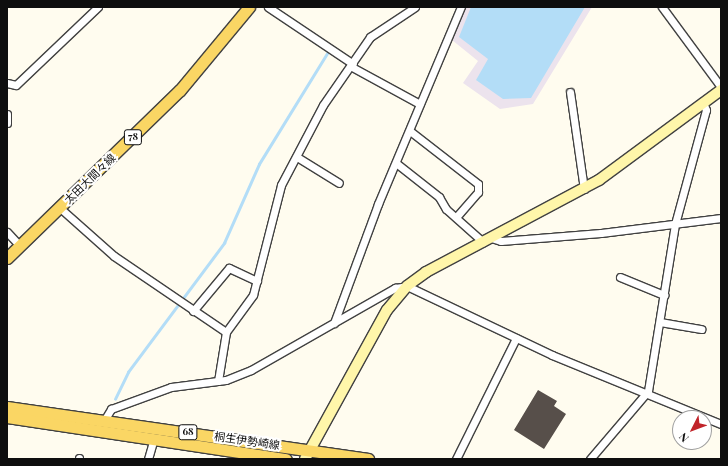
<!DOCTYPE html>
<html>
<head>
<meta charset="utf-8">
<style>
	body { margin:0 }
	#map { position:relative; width:728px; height:466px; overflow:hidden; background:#fffcef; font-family:"Playfair Display","Noto Sans JP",serif }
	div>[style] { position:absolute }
	.industrial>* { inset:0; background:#ece3ed }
	.water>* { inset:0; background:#b3ddf7 }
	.stream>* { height:2.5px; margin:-1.25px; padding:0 1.25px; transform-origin:1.25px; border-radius:1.25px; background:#b3ddf7 }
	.building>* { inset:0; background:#574f4a }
	.roads { filter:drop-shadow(1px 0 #414141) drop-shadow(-1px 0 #414141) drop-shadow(0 1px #414141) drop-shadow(0 -1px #414141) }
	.street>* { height:7px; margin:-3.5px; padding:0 3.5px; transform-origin:3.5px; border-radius:3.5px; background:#fff }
	.secondary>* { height:10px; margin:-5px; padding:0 5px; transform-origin:5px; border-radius:5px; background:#fff6aa }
	.primary>* { height:11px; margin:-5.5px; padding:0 5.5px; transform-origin:5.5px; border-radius:5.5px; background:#fad664 }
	span { translate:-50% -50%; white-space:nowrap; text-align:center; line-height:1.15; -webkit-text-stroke:4px #fff; paint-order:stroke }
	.shield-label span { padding:1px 3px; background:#fff; border:1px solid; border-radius:3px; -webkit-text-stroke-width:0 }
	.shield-label { font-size:10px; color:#0e0e0e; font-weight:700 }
	.street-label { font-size:11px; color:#0e0e0e }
	.frame { position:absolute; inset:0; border:8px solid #0e0e0e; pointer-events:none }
	.north { position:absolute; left:672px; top:410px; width:40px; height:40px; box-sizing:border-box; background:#fff; border:1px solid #9f9f9f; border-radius:50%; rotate:228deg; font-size:11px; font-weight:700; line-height:16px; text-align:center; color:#0e0e0e }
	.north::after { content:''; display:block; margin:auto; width:14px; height:18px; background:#c1242a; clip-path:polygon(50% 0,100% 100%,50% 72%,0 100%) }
</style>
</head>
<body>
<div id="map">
	<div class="industrial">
		<div style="clip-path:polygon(465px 7px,592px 7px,533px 104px,500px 109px,463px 83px,478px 61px,452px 40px)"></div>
	</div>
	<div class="water">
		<div style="clip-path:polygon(471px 7px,585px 7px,531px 98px,503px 99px,476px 80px,488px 59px,459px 37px)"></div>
	</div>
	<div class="stream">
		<div style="left:115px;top:399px;width:30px;rotate:-64deg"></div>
		<div style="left:128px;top:372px;width:161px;rotate:-53.3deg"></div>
		<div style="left:224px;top:243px;width:86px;rotate:-66.1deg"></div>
		<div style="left:259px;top:164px;width:132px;rotate:-58.4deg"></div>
	</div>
	<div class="building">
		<div style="clip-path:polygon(538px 390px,557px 401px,554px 406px,566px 414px,544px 449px,514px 430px)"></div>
	</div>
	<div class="roads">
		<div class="street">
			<div style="left:268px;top:7px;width:102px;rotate:33.8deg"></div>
			<div style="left:662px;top:7px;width:99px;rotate:53.6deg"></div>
			<div style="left:352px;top:67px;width:77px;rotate:28.6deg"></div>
			<div style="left:7px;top:83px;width:9px;rotate:13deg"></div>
			<div style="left:16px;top:85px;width:113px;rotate:-43.6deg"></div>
			<div style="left:570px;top:92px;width:98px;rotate:81.8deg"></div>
			<div style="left:7px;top:114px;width:9px;rotate:90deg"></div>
			<div style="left:410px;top:131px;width:86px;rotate:37.9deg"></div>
			<div style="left:478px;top:184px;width:8px;rotate:90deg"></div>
			<div style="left:478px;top:192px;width:33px;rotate:131deg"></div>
			<div style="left:297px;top:157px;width:49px;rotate:31.8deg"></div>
			<div style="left:396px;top:163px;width:55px;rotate:38.3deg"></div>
			<div style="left:439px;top:197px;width:14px;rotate:60deg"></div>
			<div style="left:446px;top:209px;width:50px;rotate:41.7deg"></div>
			<div style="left:60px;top:208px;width:72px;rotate:41.6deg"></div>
			<div style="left:114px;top:256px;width:135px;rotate:34.2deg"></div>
			<div style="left:7px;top:232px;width:19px;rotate:47deg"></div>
			<div style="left:491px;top:238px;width:10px;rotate:17deg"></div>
			<div style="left:501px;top:241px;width:100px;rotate:-4.6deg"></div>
			<div style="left:601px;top:233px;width:121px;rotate:-7.1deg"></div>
			<div style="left:620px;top:277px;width:48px;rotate:22.2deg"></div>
			<div style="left:193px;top:311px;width:56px;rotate:-50.1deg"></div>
			<div style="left:229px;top:268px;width:31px;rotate:25deg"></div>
			<div style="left:660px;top:322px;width:42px;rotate:9.7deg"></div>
			<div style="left:334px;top:323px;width:127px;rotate:-69.7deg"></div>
			<div style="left:378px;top:204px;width:214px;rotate:-67.2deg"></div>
			<div style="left:218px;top:381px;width:50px;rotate:-80.7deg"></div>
			<div style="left:226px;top:332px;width:46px;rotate:-53.9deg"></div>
			<div style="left:253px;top:295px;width:114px;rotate:-75.7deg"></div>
			<div style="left:281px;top:185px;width:90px;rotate:-62.3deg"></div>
			<div style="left:323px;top:105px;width:83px;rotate:-55.3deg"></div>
			<div style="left:370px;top:37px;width:54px;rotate:-33.7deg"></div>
			<div style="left:105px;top:419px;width:12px;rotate:-59deg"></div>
			<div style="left:111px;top:409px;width:64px;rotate:-20.1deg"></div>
			<div style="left:171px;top:387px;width:55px;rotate:-7.3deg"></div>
			<div style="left:226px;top:380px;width:27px;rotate:-22deg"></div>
			<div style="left:251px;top:370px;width:166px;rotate:-29.7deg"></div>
			<div style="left:395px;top:288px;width:12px;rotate:-9deg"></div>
			<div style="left:407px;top:286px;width:161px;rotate:25.4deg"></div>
			<div style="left:552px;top:355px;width:183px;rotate:22.2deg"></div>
			<div style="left:79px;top:459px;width:1px;rotate:-90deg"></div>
			<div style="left:148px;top:459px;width:19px;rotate:-74deg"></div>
			<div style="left:456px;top:459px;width:135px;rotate:-63.6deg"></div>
			<div style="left:590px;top:459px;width:89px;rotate:-49.5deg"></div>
			<div style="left:648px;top:391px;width:169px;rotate:-80.8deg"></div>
			<div style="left:675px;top:224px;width:118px;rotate:-74.8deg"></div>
			<div style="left:706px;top:110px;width:9px;rotate:-111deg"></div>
		</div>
		<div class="secondary">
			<div style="left:305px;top:459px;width:170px;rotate:-61.2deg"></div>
			<div style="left:387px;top:310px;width:31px;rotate:-50deg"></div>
			<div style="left:407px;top:286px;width:24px;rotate:-36deg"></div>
			<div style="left:426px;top:272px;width:196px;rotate:-28deg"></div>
			<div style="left:599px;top:180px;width:152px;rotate:-36.4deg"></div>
		</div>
		<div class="primary">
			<div style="left:7px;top:258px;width:241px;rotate:-44.2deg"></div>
			<div style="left:180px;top:90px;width:108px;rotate:-50.3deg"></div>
			<div style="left:7px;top:407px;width:365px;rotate:8.2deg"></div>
			<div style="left:7px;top:417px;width:282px;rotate:8.6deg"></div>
		</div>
	</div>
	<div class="shield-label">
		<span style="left:133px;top:137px">78</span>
		<span style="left:188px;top:432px">68</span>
	</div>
	<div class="street-label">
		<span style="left:90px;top:179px;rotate:-44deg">太田大間々線</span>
		<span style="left:247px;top:441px;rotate:8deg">桐生伊勢崎線</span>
	</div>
	<div class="frame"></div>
	<div class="north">N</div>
</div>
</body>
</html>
